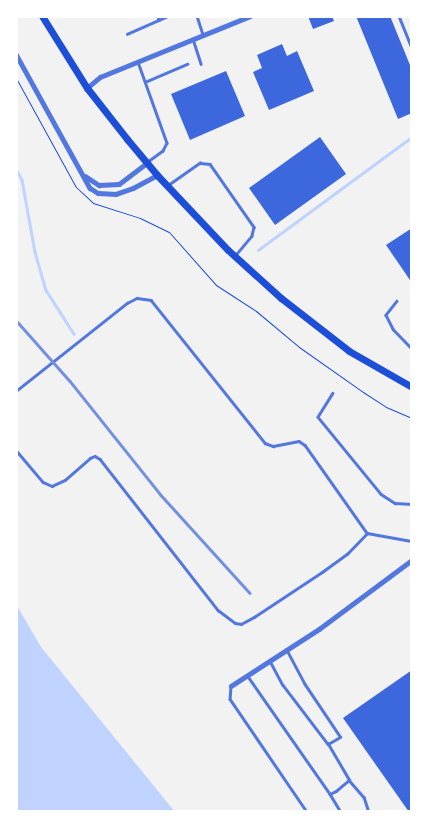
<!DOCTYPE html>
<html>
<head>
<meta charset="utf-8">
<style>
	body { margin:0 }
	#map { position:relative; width:428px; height:828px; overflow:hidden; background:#f2f2f2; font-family:"Source Serif 4",serif }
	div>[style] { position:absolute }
	.water>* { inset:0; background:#bfd3fe }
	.stream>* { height:2.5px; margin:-1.25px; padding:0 1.25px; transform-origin:1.25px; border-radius:1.25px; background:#bfd3fe }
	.building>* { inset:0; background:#3d67dc }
	.path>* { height:1px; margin:-0.5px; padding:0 0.5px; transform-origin:0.5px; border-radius:0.5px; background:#1d4ed8 }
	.service>* { height:2.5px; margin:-1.25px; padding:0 1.25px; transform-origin:1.25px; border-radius:1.25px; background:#5277de }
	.minor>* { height:4.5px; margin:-2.25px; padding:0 2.25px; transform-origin:2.25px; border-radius:2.25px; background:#5277de }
	.primary>* { height:7px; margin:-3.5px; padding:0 3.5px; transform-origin:3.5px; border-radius:3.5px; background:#1d4ed8 }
	.rail>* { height:2.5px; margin:-1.25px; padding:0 1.25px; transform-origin:1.25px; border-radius:1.25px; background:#7290e2 }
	span { translate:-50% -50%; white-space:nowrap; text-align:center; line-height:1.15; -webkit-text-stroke:4px #fff; paint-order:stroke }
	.frame { position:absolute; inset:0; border:18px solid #fff; pointer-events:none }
</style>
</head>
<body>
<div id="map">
	<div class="water">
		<div style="clip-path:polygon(16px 604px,41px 647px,175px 812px,16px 812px)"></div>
	</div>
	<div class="stream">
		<div style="left:16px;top:169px;width:13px;rotate:61deg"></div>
		<div style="left:22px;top:180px;width:73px;rotate:79.8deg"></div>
		<div style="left:35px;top:252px;width:40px;rotate:74deg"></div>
		<div style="left:46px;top:290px;width:52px;rotate:57.5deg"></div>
		<div style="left:258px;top:250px;width:191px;rotate:-36.3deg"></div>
	</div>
	<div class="building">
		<div style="clip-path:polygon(308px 16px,332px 16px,334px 21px,313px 29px)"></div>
		<div style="clip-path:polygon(356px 16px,390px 16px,412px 70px,412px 113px,398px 119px)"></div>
		<div style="clip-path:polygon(282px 44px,287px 56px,297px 51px,314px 91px,269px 110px,253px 72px,262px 68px,257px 55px)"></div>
		<div style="clip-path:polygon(226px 71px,245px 116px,190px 140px,171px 94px)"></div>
		<div style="clip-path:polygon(320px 137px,346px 174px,275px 225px,249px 188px)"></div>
		<div style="clip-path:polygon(412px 228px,412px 283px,386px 245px)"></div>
		<div style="clip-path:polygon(412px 670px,412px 812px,409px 812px,343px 718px)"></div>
	</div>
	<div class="path">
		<div style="left:16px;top:78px;width:124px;rotate:61.2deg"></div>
		<div style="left:76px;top:187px;width:23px;rotate:43deg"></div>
		<div style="left:93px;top:203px;width:49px;rotate:17.7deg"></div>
		<div style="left:140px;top:218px;width:32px;rotate:26deg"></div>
		<div style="left:169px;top:232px;width:71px;rotate:48.4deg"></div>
		<div style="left:216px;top:285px;width:48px;rotate:33deg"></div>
		<div style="left:256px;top:311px;width:56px;rotate:39.9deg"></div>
		<div style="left:299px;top:347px;width:78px;rotate:35.1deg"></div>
		<div style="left:363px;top:392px;width:27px;rotate:33deg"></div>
		<div style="left:386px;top:407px;width:28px;rotate:23deg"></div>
	</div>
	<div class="service">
		<div style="left:158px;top:16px;width:4px;rotate:76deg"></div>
		<div style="left:159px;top:20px;width:10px;rotate:-24deg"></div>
		<div style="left:197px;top:16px;width:19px;rotate:72deg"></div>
		<div style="left:399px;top:16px;width:35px;rotate:68deg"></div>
		<div style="left:127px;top:34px;width:35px;rotate:-24deg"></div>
		<div style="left:193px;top:39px;width:26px;rotate:72deg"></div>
		<div style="left:138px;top:62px;width:86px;rotate:70.3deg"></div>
		<div style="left:167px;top:143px;width:9px;rotate:117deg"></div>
		<div style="left:163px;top:151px;width:19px;rotate:144deg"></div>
		<div style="left:145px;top:82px;width:46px;rotate:-23.2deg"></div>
		<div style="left:168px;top:185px;width:39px;rotate:-35deg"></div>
		<div style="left:200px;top:163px;width:10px;rotate:6deg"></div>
		<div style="left:210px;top:164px;width:77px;rotate:55.1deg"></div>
		<div style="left:254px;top:227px;width:9px;rotate:103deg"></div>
		<div style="left:252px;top:236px;width:25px;rotate:130deg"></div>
		<div style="left:397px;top:301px;width:18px;rotate:128deg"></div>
		<div style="left:386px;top:315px;width:16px;rotate:63deg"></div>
		<div style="left:393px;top:329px;width:28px;rotate:46deg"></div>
		<div style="left:16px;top:391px;width:142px;rotate:-38.4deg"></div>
		<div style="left:127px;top:303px;width:11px;rotate:-27deg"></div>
		<div style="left:137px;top:298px;width:14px;rotate:8deg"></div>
		<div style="left:151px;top:300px;width:183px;rotate:51.4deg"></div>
		<div style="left:265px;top:443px;width:9px;rotate:21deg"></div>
		<div style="left:273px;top:446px;width:26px;rotate:-11deg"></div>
		<div style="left:299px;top:441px;width:7px;rotate:34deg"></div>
		<div style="left:305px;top:445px;width:108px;rotate:54.8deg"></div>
		<div style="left:367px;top:533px;width:46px;rotate:10.1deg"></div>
		<div style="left:333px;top:393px;width:28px;rotate:122deg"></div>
		<div style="left:318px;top:417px;width:99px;rotate:50.7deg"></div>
		<div style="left:381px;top:494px;width:17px;rotate:33deg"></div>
		<div style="left:395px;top:503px;width:17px;rotate:3deg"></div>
		<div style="left:16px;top:450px;width:42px;rotate:49.8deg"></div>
		<div style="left:43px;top:482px;width:10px;rotate:24deg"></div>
		<div style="left:52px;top:486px;width:14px;rotate:-25deg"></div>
		<div style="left:65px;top:480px;width:33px;rotate:-41deg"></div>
		<div style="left:90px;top:458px;width:5px;rotate:-22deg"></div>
		<div style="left:95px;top:456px;width:6px;rotate:31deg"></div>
		<div style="left:100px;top:459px;width:192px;rotate:52deg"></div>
		<div style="left:218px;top:610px;width:21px;rotate:37deg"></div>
		<div style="left:235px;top:623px;width:6px;rotate:9deg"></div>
		<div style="left:241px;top:624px;width:15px;rotate:-28deg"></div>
		<div style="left:254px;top:617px;width:82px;rotate:-33.5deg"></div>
		<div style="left:322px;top:572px;width:31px;rotate:-36deg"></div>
		<div style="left:347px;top:554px;width:29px;rotate:-46deg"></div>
		<div style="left:270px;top:661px;width:27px;rotate:62deg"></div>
		<div style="left:283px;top:685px;width:74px;rotate:52.7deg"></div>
		<div style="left:247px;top:675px;width:145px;rotate:55.1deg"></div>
		<div style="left:330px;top:794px;width:7px;rotate:-27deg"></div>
		<div style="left:336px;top:791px;width:17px;rotate:-40deg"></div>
		<div style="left:349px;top:780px;width:42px;rotate:-120.3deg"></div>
		<div style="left:328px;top:744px;width:14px;rotate:-30deg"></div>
		<div style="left:340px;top:737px;width:63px;rotate:-123.9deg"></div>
		<div style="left:305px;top:685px;width:40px;rotate:-118deg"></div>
		<div style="left:231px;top:686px;width:13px;rotate:94deg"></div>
		<div style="left:230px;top:699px;width:137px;rotate:55.7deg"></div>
		<div style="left:349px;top:780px;width:23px;rotate:49deg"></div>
		<div style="left:364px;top:797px;width:16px;rotate:72deg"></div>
		<div style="left:330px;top:794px;width:21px;rotate:59deg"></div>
	</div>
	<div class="minor">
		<div style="left:16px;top:54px;width:153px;rotate:61.1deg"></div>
		<div style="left:90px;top:188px;width:9px;rotate:32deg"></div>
		<div style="left:98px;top:193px;width:18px;rotate:3deg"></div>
		<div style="left:116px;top:194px;width:18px;rotate:-19deg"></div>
		<div style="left:133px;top:188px;width:27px;rotate:-28deg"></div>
		<div style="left:87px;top:88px;width:17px;rotate:-40deg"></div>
		<div style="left:100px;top:77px;width:162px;rotate:-22.1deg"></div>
		<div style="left:85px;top:176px;width:17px;rotate:33deg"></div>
		<div style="left:99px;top:185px;width:20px;rotate:-3deg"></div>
		<div style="left:119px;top:184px;width:35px;rotate:-37deg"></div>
		<div style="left:231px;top:686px;width:105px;rotate:-32.9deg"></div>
		<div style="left:319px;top:629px;width:116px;rotate:-36.6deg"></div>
	</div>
	<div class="primary">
		<div style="left:42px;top:16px;width:85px;rotate:58deg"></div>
		<div style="left:87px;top:88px;width:65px;rotate:51.9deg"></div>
		<div style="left:127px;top:139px;width:47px;rotate:50.2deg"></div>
		<div style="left:157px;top:175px;width:103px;rotate:46.6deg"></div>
		<div style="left:228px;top:250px;width:72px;rotate:42.2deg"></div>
		<div style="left:281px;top:298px;width:86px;rotate:37.9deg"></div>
		<div style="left:349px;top:351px;width:73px;rotate:29.7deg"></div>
	</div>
	<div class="rail">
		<div style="left:16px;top:320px;width:81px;rotate:48.5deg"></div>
		<div style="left:70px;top:381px;width:146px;rotate:51.4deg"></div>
		<div style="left:161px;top:495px;width:132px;rotate:47.8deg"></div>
	</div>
	<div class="frame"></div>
</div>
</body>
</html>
